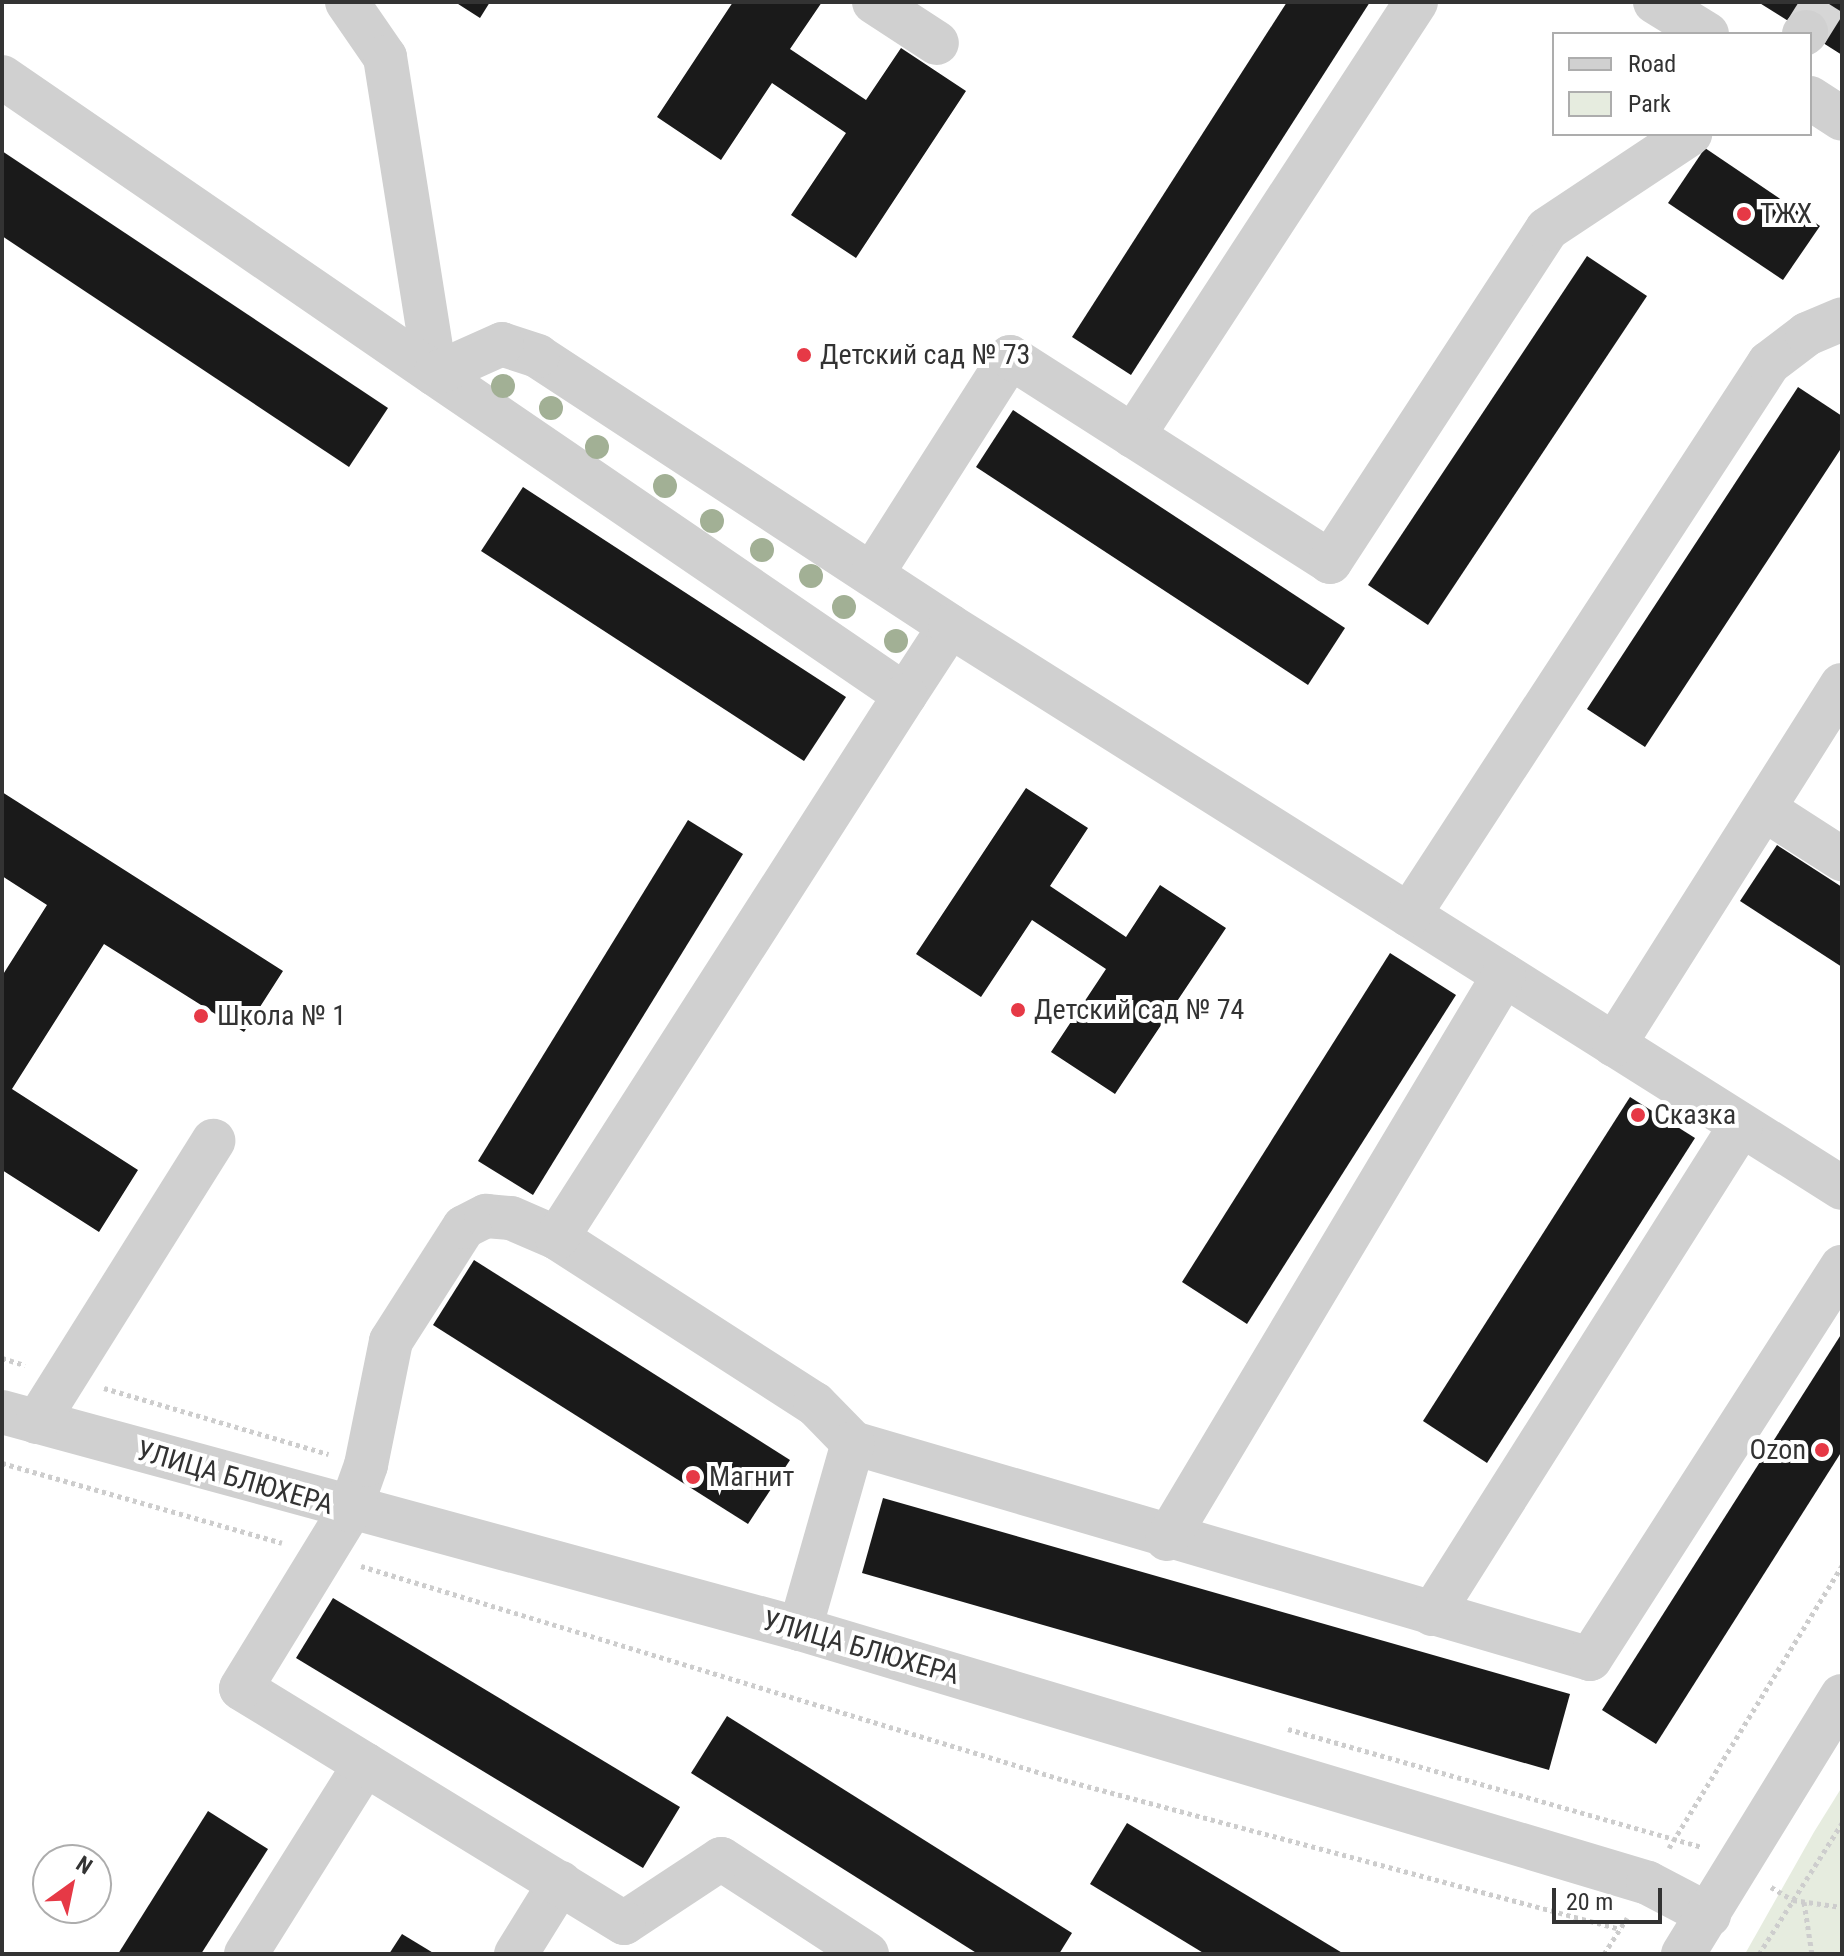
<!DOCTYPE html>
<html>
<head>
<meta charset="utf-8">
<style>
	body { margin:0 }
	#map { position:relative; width:1844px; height:1956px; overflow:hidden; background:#fff; font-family:"Roboto Condensed",sans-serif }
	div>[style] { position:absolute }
	.green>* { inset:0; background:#e6ecdf }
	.building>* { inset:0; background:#1a1a1a }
	.minor-tunnel>* { height:44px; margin-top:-22px; transform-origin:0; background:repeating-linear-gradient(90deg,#d6d6d6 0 44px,transparent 0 66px) }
	.path>* { height:5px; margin-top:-2.5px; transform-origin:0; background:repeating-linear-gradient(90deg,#cdcdcd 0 4px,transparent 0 8px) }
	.minor>* { height:44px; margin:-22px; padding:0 22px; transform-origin:22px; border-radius:22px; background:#d0d0d0 }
	.trees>* { width:24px; height:24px; margin:-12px; border-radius:50%; background:#a2b095 }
	.dots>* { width:22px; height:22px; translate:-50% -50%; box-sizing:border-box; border:4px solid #fff; border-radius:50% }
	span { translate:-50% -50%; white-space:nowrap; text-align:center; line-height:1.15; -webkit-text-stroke:8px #fff; paint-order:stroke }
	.poi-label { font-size:28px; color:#333 }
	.left { translate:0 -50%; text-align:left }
	.right { translate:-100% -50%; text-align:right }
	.street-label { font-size:28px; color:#333 }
	.frame { position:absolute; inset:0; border:4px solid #333; pointer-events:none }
	.legend { position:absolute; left:1552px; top:32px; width:260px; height:104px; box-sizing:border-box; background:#fff; border:2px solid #adadad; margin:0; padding:10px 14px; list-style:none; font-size:24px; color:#333 }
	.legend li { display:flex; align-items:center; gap:16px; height:40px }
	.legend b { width:40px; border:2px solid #adadad }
	.north { position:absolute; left:32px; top:1844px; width:80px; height:80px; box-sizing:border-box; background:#fff; border:2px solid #adadad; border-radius:50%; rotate:33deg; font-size:22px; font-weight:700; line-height:32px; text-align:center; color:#333 }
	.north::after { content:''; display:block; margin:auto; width:28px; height:36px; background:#e63946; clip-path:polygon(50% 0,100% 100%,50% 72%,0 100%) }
	.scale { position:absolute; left:1552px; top:1888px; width:110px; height:36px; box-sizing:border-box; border:4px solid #333; border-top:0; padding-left:10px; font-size:24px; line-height:28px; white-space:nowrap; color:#333; -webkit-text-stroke:6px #fff; paint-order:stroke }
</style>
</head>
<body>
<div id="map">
	<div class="green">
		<div style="clip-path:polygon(1842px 1787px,1842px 1954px,1745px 1954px,1814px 1832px)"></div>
	</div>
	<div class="building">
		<div style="clip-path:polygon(455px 2px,490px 2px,480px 18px)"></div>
		<div style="clip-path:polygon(733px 2px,822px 2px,790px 49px,866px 100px,901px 48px,966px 91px,856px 258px,791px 215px,846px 133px,772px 83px,721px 160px,657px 117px)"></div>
		<div style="clip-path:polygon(1287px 2px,1370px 2px,1131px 375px,1072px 337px)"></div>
		<div style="clip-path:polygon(1758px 2px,1842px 2px,1842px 55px,1809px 34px)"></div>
		<div style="clip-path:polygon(1705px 148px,1820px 226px,1783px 280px,1668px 203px)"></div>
		<div style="clip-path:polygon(2px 151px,388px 408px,349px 467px,2px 236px)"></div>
		<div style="clip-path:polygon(1587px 256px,1647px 296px,1428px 625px,1368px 585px)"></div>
		<div style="clip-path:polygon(1798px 387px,1842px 416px,1842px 447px,1645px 747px,1587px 709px)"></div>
		<div style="clip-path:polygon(1013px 410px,1345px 628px,1308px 685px,976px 467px)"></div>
		<div style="clip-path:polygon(523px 487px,846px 697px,804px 761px,481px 551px)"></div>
		<div style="clip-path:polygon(1026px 788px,1088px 828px,1050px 886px,1126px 937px,1160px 885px,1226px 928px,1115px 1094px,1051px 1052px,1106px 969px,1032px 920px,981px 997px,916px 954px)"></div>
		<div style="clip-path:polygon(2px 792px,283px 971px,244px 1032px,104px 944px,12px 1089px,138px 1170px,99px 1232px,2px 1170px,2px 976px,47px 905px,2px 876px)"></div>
		<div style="clip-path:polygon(688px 820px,743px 854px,533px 1195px,478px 1161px)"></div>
		<div style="clip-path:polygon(1777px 845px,1842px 887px,1842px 967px,1740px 901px)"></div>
		<div style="clip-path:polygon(1390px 953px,1456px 995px,1247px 1324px,1182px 1282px)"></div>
		<div style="clip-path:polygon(1630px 1097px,1695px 1138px,1487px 1463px,1423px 1421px)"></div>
		<div style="clip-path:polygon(474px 1260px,790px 1460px,748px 1524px,433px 1325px)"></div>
		<div style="clip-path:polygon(1842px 1333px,1842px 1451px,1656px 1744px,1602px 1710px)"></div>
		<div style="clip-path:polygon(883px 1498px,1570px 1694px,1549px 1770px,862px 1573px)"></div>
		<div style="clip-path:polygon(333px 1598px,680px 1807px,643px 1868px,296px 1658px)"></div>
		<div style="clip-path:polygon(727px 1716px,1072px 1933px,1059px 1954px,978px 1954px,691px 1773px)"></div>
		<div style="clip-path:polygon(208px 1811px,268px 1849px,201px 1954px,118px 1954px)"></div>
		<div style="clip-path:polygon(1127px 1823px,1344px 1954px,1205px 1954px,1090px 1884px)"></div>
		<div style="clip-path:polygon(402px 1934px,435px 1954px,389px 1954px)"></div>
	</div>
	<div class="minor-tunnel">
		<div style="left:1806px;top:32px;width:36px;rotate:-58deg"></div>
	</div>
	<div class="path">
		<div style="left:2px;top:1358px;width:24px;rotate:17deg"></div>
		<div style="left:104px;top:1388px;width:234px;rotate:16.4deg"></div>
		<div style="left:2px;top:1463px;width:291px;rotate:15.9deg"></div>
		<div style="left:361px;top:1566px;width:735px;rotate:16.93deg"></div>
		<div style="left:1064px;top:1780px;width:576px;rotate:15deg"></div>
		<div style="left:1288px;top:1729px;width:430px;rotate:15.9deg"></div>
		<div style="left:1669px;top:1848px;width:331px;rotate:-58.5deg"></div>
		<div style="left:1771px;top:1887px;width:26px;rotate:31deg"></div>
		<div style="left:1793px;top:1900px;width:49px;rotate:8.1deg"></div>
		<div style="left:1804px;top:1902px;width:53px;rotate:81.3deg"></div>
		<div style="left:1604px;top:1954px;width:43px;rotate:-57.4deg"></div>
		<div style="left:1759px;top:1954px;width:155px;rotate:-57.6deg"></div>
	</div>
	<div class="minor">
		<div style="left:347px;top:2px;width:67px;rotate:55.4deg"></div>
		<div style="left:385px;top:57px;width:321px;rotate:81deg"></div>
		<div style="left:874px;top:2px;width:75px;rotate:33.1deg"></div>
		<div style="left:1655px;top:2px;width:61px;rotate:31.6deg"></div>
		<div style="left:1804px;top:34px;width:3px;rotate:-45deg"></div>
		<div style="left:2px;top:77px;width:525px;rotate:34.45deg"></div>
		<div style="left:435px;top:374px;width:569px;rotate:34.33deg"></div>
		<div style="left:905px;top:695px;width:82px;rotate:-56.9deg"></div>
		<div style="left:950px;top:626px;width:493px;rotate:-146.8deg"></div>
		<div style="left:538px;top:356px;width:38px;rotate:-162deg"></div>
		<div style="left:502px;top:344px;width:73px;rotate:155.9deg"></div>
		<div style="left:1810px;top:98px;width:38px;rotate:33deg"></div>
		<div style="left:1133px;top:436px;width:518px;rotate:-56.89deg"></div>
		<div style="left:872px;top:574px;width:257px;rotate:-57.5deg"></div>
		<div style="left:1010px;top:357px;width:380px;rotate:32.6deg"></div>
		<div style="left:1330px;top:562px;width:397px;rotate:-56.9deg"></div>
		<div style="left:1547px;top:229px;width:172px;rotate:-33.6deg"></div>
		<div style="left:950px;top:626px;width:1054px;rotate:32.21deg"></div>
		<div style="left:1764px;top:809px;width:93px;rotate:32.7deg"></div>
		<div style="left:1409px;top:915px;width:659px;rotate:-56.89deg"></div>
		<div style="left:1769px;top:363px;width:48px;rotate:-37.3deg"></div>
		<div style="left:1807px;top:334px;width:38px;rotate:-23deg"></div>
		<div style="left:1614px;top:1045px;width:426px;rotate:-57.7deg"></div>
		<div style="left:557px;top:1238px;width:307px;rotate:32.8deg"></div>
		<div style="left:815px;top:1404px;width:54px;rotate:45.7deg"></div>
		<div style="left:853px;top:1443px;width:768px;rotate:16.33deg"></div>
		<div style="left:1590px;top:1659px;width:466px;rotate:-57.3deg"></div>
		<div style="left:2px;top:1412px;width:827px;rotate:15.21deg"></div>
		<div style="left:800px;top:1629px;width:885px;rotate:16.67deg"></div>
		<div style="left:1648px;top:1883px;width:69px;rotate:27.7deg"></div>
		<div style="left:37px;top:1422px;width:332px;rotate:-57.9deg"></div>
		<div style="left:1167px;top:1539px;width:657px;rotate:-59.14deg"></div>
		<div style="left:1432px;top:1614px;width:578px;rotate:-57.71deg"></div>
		<div style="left:800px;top:1629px;width:193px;rotate:-74.1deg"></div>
		<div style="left:246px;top:1954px;width:224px;rotate:-57.9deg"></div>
		<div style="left:516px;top:1954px;width:84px;rotate:-58.2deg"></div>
		<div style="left:867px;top:1954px;width:174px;rotate:-146.9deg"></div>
		<div style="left:721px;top:1859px;width:116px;rotate:146.6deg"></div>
		<div style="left:624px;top:1923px;width:449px;rotate:-148.5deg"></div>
		<div style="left:241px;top:1688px;width:209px;rotate:-58.5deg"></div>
		<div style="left:350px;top:1510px;width:48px;rotate:-70.4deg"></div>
		<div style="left:366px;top:1465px;width:126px;rotate:-78.6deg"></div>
		<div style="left:391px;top:1341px;width:135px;rotate:-57.4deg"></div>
		<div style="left:464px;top:1227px;width:25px;rotate:-27deg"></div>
		<div style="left:486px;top:1216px;width:25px;rotate:5deg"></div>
		<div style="left:511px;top:1218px;width:50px;rotate:23.5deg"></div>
		<div style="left:557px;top:1238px;width:645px;rotate:-57.34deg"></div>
		<div style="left:1683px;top:1954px;width:303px;rotate:-58.4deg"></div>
	</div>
	<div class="trees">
		<div style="left:503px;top:386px"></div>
		<div style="left:551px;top:408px"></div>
		<div style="left:597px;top:447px"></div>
		<div style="left:665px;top:486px"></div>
		<div style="left:712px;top:521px"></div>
		<div style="left:762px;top:550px"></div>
		<div style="left:811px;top:576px"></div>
		<div style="left:844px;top:607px"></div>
		<div style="left:896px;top:641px"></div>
	</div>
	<div class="dots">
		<div style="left:1744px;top:214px;background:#e63946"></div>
		<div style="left:804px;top:355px;background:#e63946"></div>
		<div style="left:1018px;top:1010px;background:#e63946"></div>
		<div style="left:201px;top:1016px;background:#e63946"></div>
		<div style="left:1638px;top:1115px;background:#e63946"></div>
		<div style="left:1822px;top:1450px;background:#e63946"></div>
		<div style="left:693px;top:1477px;background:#e63946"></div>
	</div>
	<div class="poi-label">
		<span class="left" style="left:1760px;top:214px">ТЖХ</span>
		<span class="left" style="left:820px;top:355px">Детский сад № 73</span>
		<span class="left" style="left:1034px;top:1010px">Детский сад № 74</span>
		<span class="left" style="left:217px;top:1016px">Школа № 1</span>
		<span class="left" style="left:1654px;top:1115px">Сказка</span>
		<span class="right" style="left:1806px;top:1450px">Ozon</span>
		<span class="left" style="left:709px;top:1477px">Магнит</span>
	</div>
	<div class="street-label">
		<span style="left:235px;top:1478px;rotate:16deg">УЛИЦА БЛЮХЕРА</span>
		<span style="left:861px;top:1648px;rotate:16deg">УЛИЦА БЛЮХЕРА</span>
	</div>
	<div class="frame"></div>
	<ul class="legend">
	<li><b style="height:10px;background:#d0d0d0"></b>Road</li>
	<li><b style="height:22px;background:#e6ecdf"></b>Park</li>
	</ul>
	<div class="north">N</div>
	<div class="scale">20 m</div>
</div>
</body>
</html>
